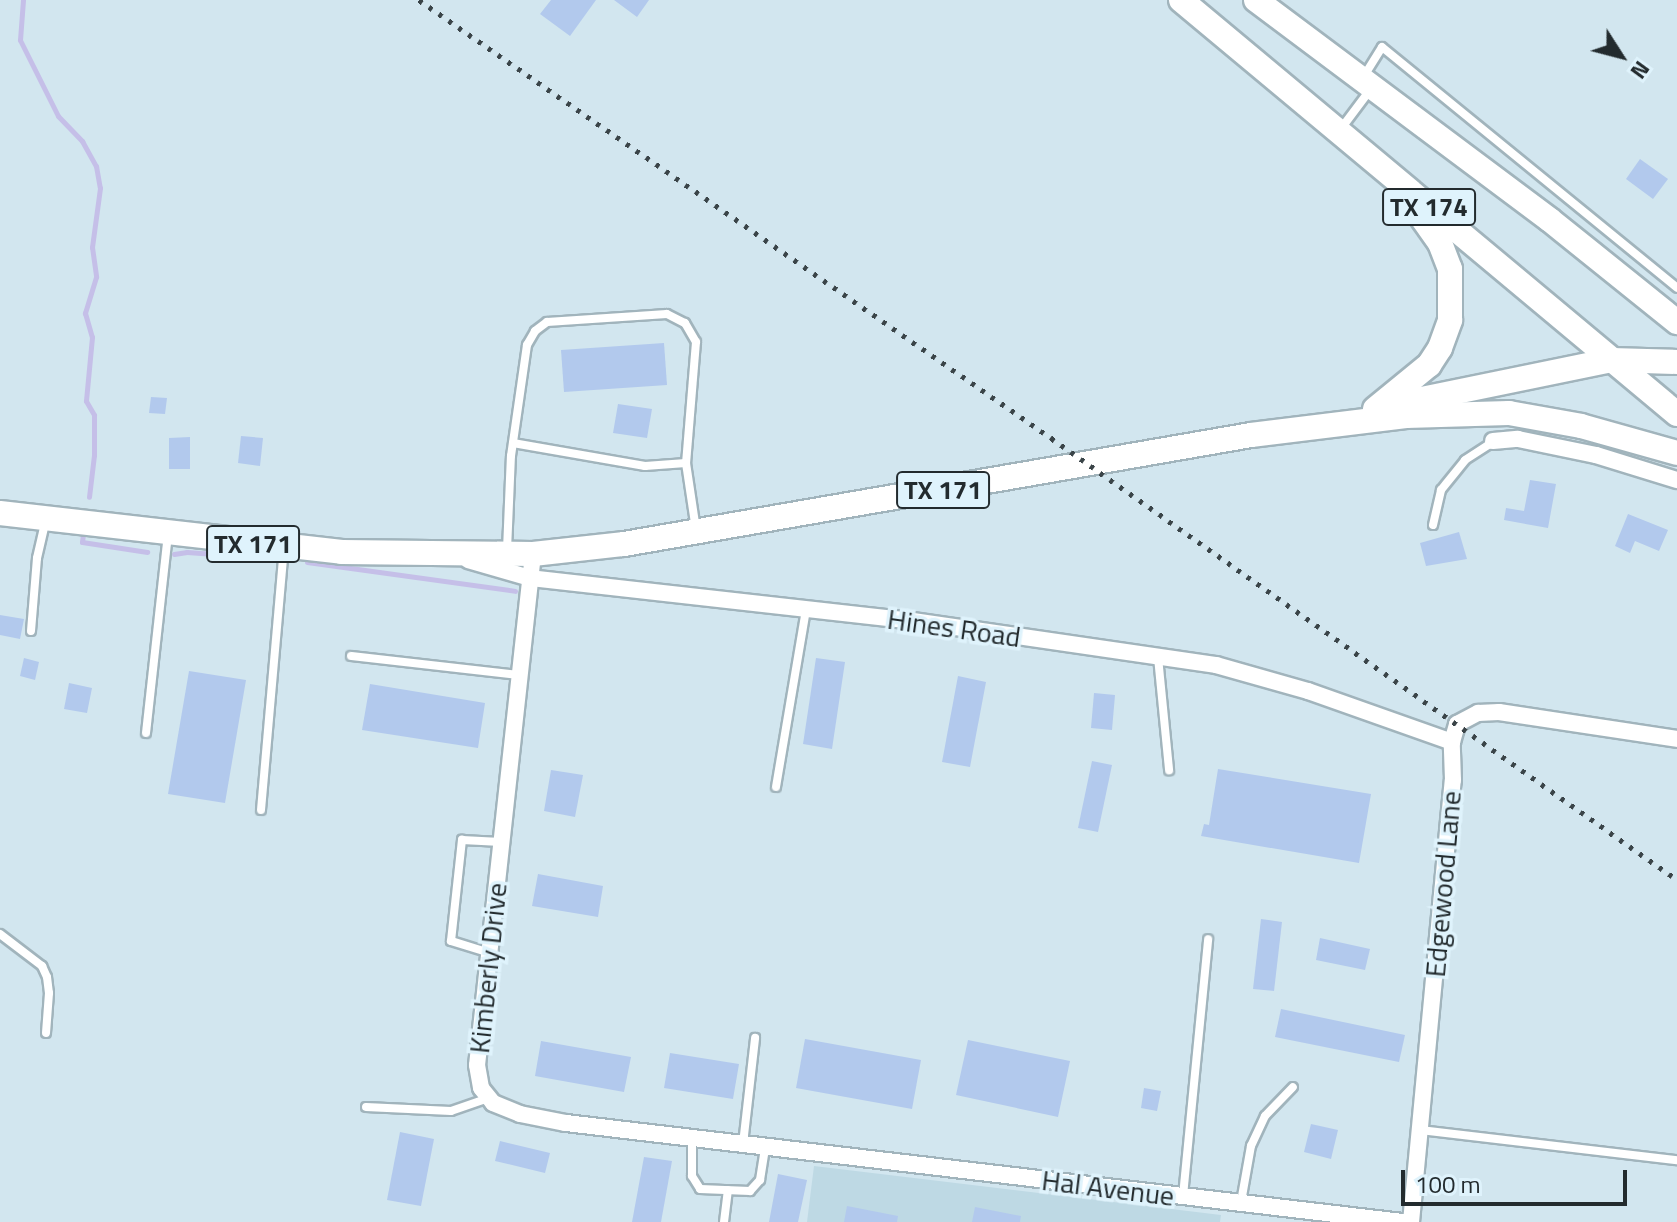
<!DOCTYPE html>
<html>
<head>
<meta charset="utf-8">
<style>
	body { margin:0 }
	#map { position:relative; width:1677px; height:1222px; overflow:hidden; background:#d2e6ef; font-family:"Titillium Web",sans-serif }
	div>[style] { position:absolute }
	.built>* { inset:0; background:#bed9e4 }
	.stream>* { height:5px; margin:-2.5px; padding:0 2.5px; transform-origin:2.5px; border-radius:2.5px; background:#c5bfe8 }
	.building>* { inset:0; background:#b2c9ed }
	.roads { filter:drop-shadow(2px 0 #a1b4bc) drop-shadow(-2px 0 #a1b4bc) drop-shadow(0 2px #a1b4bc) drop-shadow(0 -2px #a1b4bc) }
	.lane>* { height:8px; margin:-4px; padding:0 4px; transform-origin:4px; border-radius:4px; background:#fff }
	.street>* { height:16px; margin:-8px; padding:0 8px; transform-origin:8px; border-radius:8px; background:#fff }
	.primary>* { height:24px; margin:-12px; padding:0 12px; transform-origin:12px; border-radius:12px; background:#fff }
	.rail>* { height:5px; margin-top:-2.5px; transform-origin:0; background:repeating-linear-gradient(90deg,#3a4448 0 4px,transparent 0 12px) }
	span { translate:-50% -50%; white-space:nowrap; text-align:center; line-height:1.15; -webkit-text-stroke:7px #dff3fc; paint-order:stroke }
	.shield-label span { padding:2px 6px; background:#dff3fc; border:2px solid; border-radius:6px; -webkit-text-stroke-width:0 }
	.shield-label { font-size:26px; color:#232b2e; font-weight:700 }
	.street-label { font-size:28px; color:#232b2e }
	.north { position:absolute; left:1581px; top:16px; width:80px; height:80px; -webkit-text-stroke:6px #dff3fc; paint-order:stroke; rotate:126deg; font-size:22px; font-weight:700; line-height:32px; text-align:center; color:#232b2e }
	.north::after { content:''; display:block; margin:auto; width:28px; height:36px; background:#232b2e; clip-path:polygon(50% 0,100% 100%,50% 72%,0 100%) }
	.scale { position:absolute; left:1401px; top:1170px; width:226px; height:36px; box-sizing:border-box; border:4px solid #232b2e; border-top:0; padding-left:10px; font-size:24px; line-height:28px; white-space:nowrap; color:#232b2e; -webkit-text-stroke:6px #dff3fc; paint-order:stroke }
</style>
</head>
<body>
<div id="map">
	<div class="built">
		<div style="clip-path:polygon(814px 1166px,1221px 1215px,1220px 1222px,807px 1222px)"></div>
	</div>
	<div class="stream">
		<div style="left:23px;top:0;width:40px;rotate:94.3deg"></div>
		<div style="left:20px;top:40px;width:85px;rotate:63.4deg"></div>
		<div style="left:58px;top:116px;width:35px;rotate:46deg"></div>
		<div style="left:82px;top:141px;width:29px;rotate:61deg"></div>
		<div style="left:96px;top:166px;width:22px;rotate:80deg"></div>
		<div style="left:100px;top:188px;width:60px;rotate:97.7deg"></div>
		<div style="left:92px;top:247px;width:30px;rotate:82deg"></div>
		<div style="left:96px;top:277px;width:38px;rotate:107deg"></div>
		<div style="left:85px;top:313px;width:25px;rotate:74deg"></div>
		<div style="left:92px;top:337px;width:64px;rotate:95.4deg"></div>
		<div style="left:86px;top:401px;width:16px;rotate:60deg"></div>
		<div style="left:94px;top:415px;width:40px;rotate:90deg"></div>
		<div style="left:94px;top:455px;width:42px;rotate:96.8deg"></div>
		<div style="left:83px;top:534px;width:8px;rotate:97deg"></div>
		<div style="left:82px;top:542px;width:66px;rotate:8.7deg"></div>
		<div style="left:174px;top:554px;width:13px;rotate:-9deg"></div>
		<div style="left:187px;top:552px;width:83px;rotate:4.1deg"></div>
		<div style="left:307px;top:562px;width:210px;rotate:7.9deg"></div>
	</div>
	<div class="building">
		<div style="clip-path:polygon(551px 0,596px 0,570px 36px,540px 14px)"></div>
		<div style="clip-path:polygon(614px 0,649px 0,637px 17px)"></div>
		<div style="clip-path:polygon(1640px 159px,1668px 179px,1653px 199px,1626px 179px)"></div>
		<div style="clip-path:polygon(664px 343px,667px 385px,564px 392px,561px 350px)"></div>
		<div style="clip-path:polygon(151px 397px,167px 398px,165px 414px,149px 413px)"></div>
		<div style="clip-path:polygon(618px 404px,652px 409px,647px 438px,613px 433px)"></div>
		<div style="clip-path:polygon(241px 436px,263px 438px,260px 466px,238px 463px)"></div>
		<div style="clip-path:polygon(190px 437px,190px 469px,169px 469px,169px 438px)"></div>
		<div style="clip-path:polygon(1530px 480px,1556px 484px,1548px 528px,1504px 520px,1506px 508px,1524px 511px)"></div>
		<div style="clip-path:polygon(1628px 514px,1668px 530px,1659px 551px,1635px 541px,1630px 553px,1615px 546px)"></div>
		<div style="clip-path:polygon(1459px 532px,1467px 559px,1426px 566px,1420px 543px)"></div>
		<div style="clip-path:polygon(0 615px,24px 619px,20px 639px,0 635px)"></div>
		<div style="clip-path:polygon(24px 658px,39px 662px,35px 680px,20px 676px)"></div>
		<div style="clip-path:polygon(816px 658px,845px 662px,832px 749px,803px 744px)"></div>
		<div style="clip-path:polygon(189px 671px,246px 680px,225px 803px,168px 794px)"></div>
		<div style="clip-path:polygon(958px 676px,986px 682px,970px 767px,942px 762px)"></div>
		<div style="clip-path:polygon(69px 683px,92px 688px,87px 713px,64px 709px)"></div>
		<div style="clip-path:polygon(370px 684px,485px 703px,478px 748px,362px 730px)"></div>
		<div style="clip-path:polygon(1094px 693px,1115px 695px,1112px 730px,1091px 728px)"></div>
		<div style="clip-path:polygon(1092px 761px,1112px 765px,1098px 832px,1078px 828px)"></div>
		<div style="clip-path:polygon(1218px 769px,1371px 794px,1359px 863px,1201px 836px,1204px 824px,1209px 825px)"></div>
		<div style="clip-path:polygon(551px 770px,583px 775px,575px 817px,544px 811px)"></div>
		<div style="clip-path:polygon(538px 874px,603px 886px,598px 917px,532px 906px)"></div>
		<div style="clip-path:polygon(1261px 919px,1282px 922px,1274px 991px,1253px 989px)"></div>
		<div style="clip-path:polygon(1320px 938px,1370px 949px,1365px 970px,1316px 960px)"></div>
		<div style="clip-path:polygon(1281px 1009px,1405px 1035px,1399px 1062px,1275px 1037px)"></div>
		<div style="clip-path:polygon(805px 1039px,921px 1060px,912px 1109px,796px 1088px)"></div>
		<div style="clip-path:polygon(968px 1040px,1070px 1061px,1058px 1117px,956px 1095px)"></div>
		<div style="clip-path:polygon(541px 1041px,631px 1057px,624px 1092px,535px 1076px)"></div>
		<div style="clip-path:polygon(670px 1053px,739px 1064px,733px 1099px,664px 1088px)"></div>
		<div style="clip-path:polygon(1144px 1088px,1161px 1091px,1157px 1111px,1141px 1108px)"></div>
		<div style="clip-path:polygon(1311px 1124px,1338px 1130px,1331px 1159px,1304px 1152px)"></div>
		<div style="clip-path:polygon(400px 1132px,434px 1139px,421px 1206px,387px 1200px)"></div>
		<div style="clip-path:polygon(500px 1141px,550px 1153px,545px 1173px,495px 1161px)"></div>
		<div style="clip-path:polygon(644px 1157px,672px 1161px,661px 1222px,632px 1222px)"></div>
		<div style="clip-path:polygon(778px 1174px,807px 1180px,798px 1222px,769px 1222px)"></div>
		<div style="clip-path:polygon(847px 1206px,898px 1216px,897px 1222px,844px 1222px)"></div>
		<div style="clip-path:polygon(975px 1207px,1021px 1216px,1020px 1222px,972px 1222px)"></div>
	</div>
	<div class="roads">
		<div class="lane">
			<div style="left:1364px;top:76px;width:34px;rotate:-58deg"></div>
			<div style="left:1382px;top:47px;width:381px;rotate:39.2deg"></div>
			<div style="left:1340px;top:130px;width:50px;rotate:-53.1deg"></div>
			<div style="left:513px;top:443px;width:134px;rotate:9.9deg"></div>
			<div style="left:645px;top:466px;width:41px;rotate:-4.2deg"></div>
			<div style="left:686px;top:463px;width:68px;rotate:81.5deg"></div>
			<div style="left:1433px;top:525px;width:36px;rotate:-77deg"></div>
			<div style="left:1441px;top:490px;width:38px;rotate:-51deg"></div>
			<div style="left:1465px;top:460px;width:33px;rotate:-33deg"></div>
			<div style="left:507px;top:550px;width:94px;rotate:-87.6deg"></div>
			<div style="left:511px;top:456px;width:112px;rotate:-81.8deg"></div>
			<div style="left:527px;top:345px;width:16px;rotate:-60deg"></div>
			<div style="left:535px;top:331px;width:15px;rotate:-37deg"></div>
			<div style="left:547px;top:322px;width:120px;rotate:-3.8deg"></div>
			<div style="left:667px;top:314px;width:20px;rotate:27deg"></div>
			<div style="left:685px;top:323px;width:22px;rotate:60deg"></div>
			<div style="left:696px;top:342px;width:121px;rotate:94.7deg"></div>
			<div style="left:31px;top:631px;width:73px;rotate:-85.3deg"></div>
			<div style="left:37px;top:558px;width:39px;rotate:-77deg"></div>
			<div style="left:351px;top:656px;width:169px;rotate:6.5deg"></div>
			<div style="left:1158px;top:657px;width:114px;rotate:84.4deg"></div>
			<div style="left:146px;top:733px;width:200px;rotate:-83.7deg"></div>
			<div style="left:776px;top:787px;width:181px;rotate:-80.4deg"></div>
			<div style="left:261px;top:810px;width:264px;rotate:-85deg"></div>
			<div style="left:0;top:934px;width:53px;rotate:37.3deg"></div>
			<div style="left:42px;top:966px;width:12px;rotate:66deg"></div>
			<div style="left:47px;top:977px;width:16px;rotate:83deg"></div>
			<div style="left:49px;top:993px;width:40px;rotate:94.3deg"></div>
			<div style="left:490px;top:953px;width:41px;rotate:-162.9deg"></div>
			<div style="left:451px;top:941px;width:102px;rotate:-83.8deg"></div>
			<div style="left:462px;top:840px;width:39px;rotate:3deg"></div>
			<div style="left:366px;top:1107px;width:85px;rotate:2.7deg"></div>
			<div style="left:451px;top:1111px;width:39px;rotate:-19deg"></div>
			<div style="left:1420px;top:1130px;width:259px;rotate:6.7deg"></div>
			<div style="left:692px;top:1138px;width:38px;rotate:90deg"></div>
			<div style="left:692px;top:1176px;width:15px;rotate:58deg"></div>
			<div style="left:700px;top:1189px;width:50px;rotate:2.3deg"></div>
			<div style="left:750px;top:1191px;width:15px;rotate:-48deg"></div>
			<div style="left:760px;top:1180px;width:33px;rotate:-81deg"></div>
			<div style="left:743px;top:1144px;width:107px;rotate:-83.5deg"></div>
			<div style="left:1183px;top:1196px;width:258px;rotate:-84.4deg"></div>
			<div style="left:1241px;top:1202px;width:57px;rotate:-79.9deg"></div>
			<div style="left:1251px;top:1146px;width:33px;rotate:-65deg"></div>
			<div style="left:1265px;top:1116px;width:40px;rotate:-46deg"></div>
			<div style="left:724px;top:1222px;width:32px;rotate:-83deg"></div>
		</div>
		<div class="street">
			<div style="left:1493px;top:441px;width:25px;rotate:-5deg"></div>
			<div style="left:1518px;top:439px;width:80px;rotate:11.6deg"></div>
			<div style="left:1596px;top:455px;width:85px;rotate:17.2deg"></div>
			<div style="left:533px;top:554px;width:514px;rotate:96.25deg"></div>
			<div style="left:477px;top:1065px;width:23px;rotate:80deg"></div>
			<div style="left:481px;top:1088px;width:19px;rotate:51deg"></div>
			<div style="left:493px;top:1103px;width:29px;rotate:22deg"></div>
			<div style="left:520px;top:1114px;width:47px;rotate:11.1deg"></div>
			<div style="left:566px;top:1123px;width:843px;rotate:6.75deg"></div>
			<div style="left:468px;top:560px;width:65px;rotate:16.2deg"></div>
			<div style="left:530px;top:578px;width:379px;rotate:6.4deg"></div>
			<div style="left:907px;top:620px;width:312px;rotate:8.3deg"></div>
			<div style="left:1216px;top:665px;width:96px;rotate:15.8deg"></div>
			<div style="left:1308px;top:691px;width:153px;rotate:19.5deg"></div>
			<div style="left:1411px;top:1222px;width:444px;rotate:-84.6deg"></div>
			<div style="left:1453px;top:780px;width:38px;rotate:-92deg"></div>
			<div style="left:1452px;top:742px;width:19px;rotate:-74deg"></div>
			<div style="left:1457px;top:724px;width:24px;rotate:-28deg"></div>
			<div style="left:1478px;top:713px;width:21px;rotate:-3deg"></div>
			<div style="left:1499px;top:712px;width:180px;rotate:8.6deg"></div>
		</div>
		<div class="primary">
			<div style="left:1181px;top:0;width:646px;rotate:39.85deg"></div>
			<div style="left:1256px;top:0;width:367px;rotate:36.8deg"></div>
			<div style="left:1550px;top:220px;width:163px;rotate:38.8deg"></div>
			<div style="left:1402px;top:403px;width:213px;rotate:-11.6deg"></div>
			<div style="left:1611px;top:360px;width:66px;rotate:1.7deg"></div>
			<div style="left:1375px;top:409px;width:70px;rotate:-39.2deg"></div>
			<div style="left:1429px;top:365px;width:20px;rotate:-57deg"></div>
			<div style="left:1440px;top:348px;width:30px;rotate:-70deg"></div>
			<div style="left:1450px;top:320px;width:51px;rotate:-90deg"></div>
			<div style="left:1450px;top:269px;width:28px;rotate:-111deg"></div>
			<div style="left:1440px;top:243px;width:47px;rotate:-125.4deg"></div>
			<div style="left:0;top:513px;width:344px;rotate:6.5deg"></div>
			<div style="left:342px;top:552px;width:191px;rotate:0.6deg"></div>
			<div style="left:533px;top:554px;width:92px;rotate:-6.3deg"></div>
			<div style="left:624px;top:544px;width:636px;rotate:-9.86deg"></div>
			<div style="left:1251px;top:435px;width:156px;rotate:-7deg"></div>
			<div style="left:1406px;top:416px;width:103px;rotate:-1.7deg"></div>
			<div style="left:1509px;top:413px;width:73px;rotate:10.2deg"></div>
			<div style="left:1581px;top:426px;width:100px;rotate:15.7deg"></div>
		</div>
	</div>
	<div class="rail">
		<div style="left:419px;top:0;width:769px;rotate:34.72deg"></div>
		<div style="left:1051px;top:438px;width:766px;rotate:35.22deg"></div>
	</div>
	<div class="shield-label">
		<span style="left:1429px;top:207px">TX 174</span>
		<span style="left:943px;top:490px">TX 171</span>
		<span style="left:253px;top:544px">TX 171</span>
	</div>
	<div class="street-label">
		<span style="left:954px;top:628px;rotate:8deg">Hines Road</span>
		<span style="left:1443px;top:884px;rotate:-85deg">Edgewood Lane</span>
		<span style="left:488px;top:968px;rotate:-84deg">Kimberly Drive</span>
		<span style="left:1108px;top:1188px;rotate:7deg">Hal Avenue</span>
	</div>
	<div class="north">N</div>
	<div class="scale">100 m</div>
</div>
</body>
</html>
